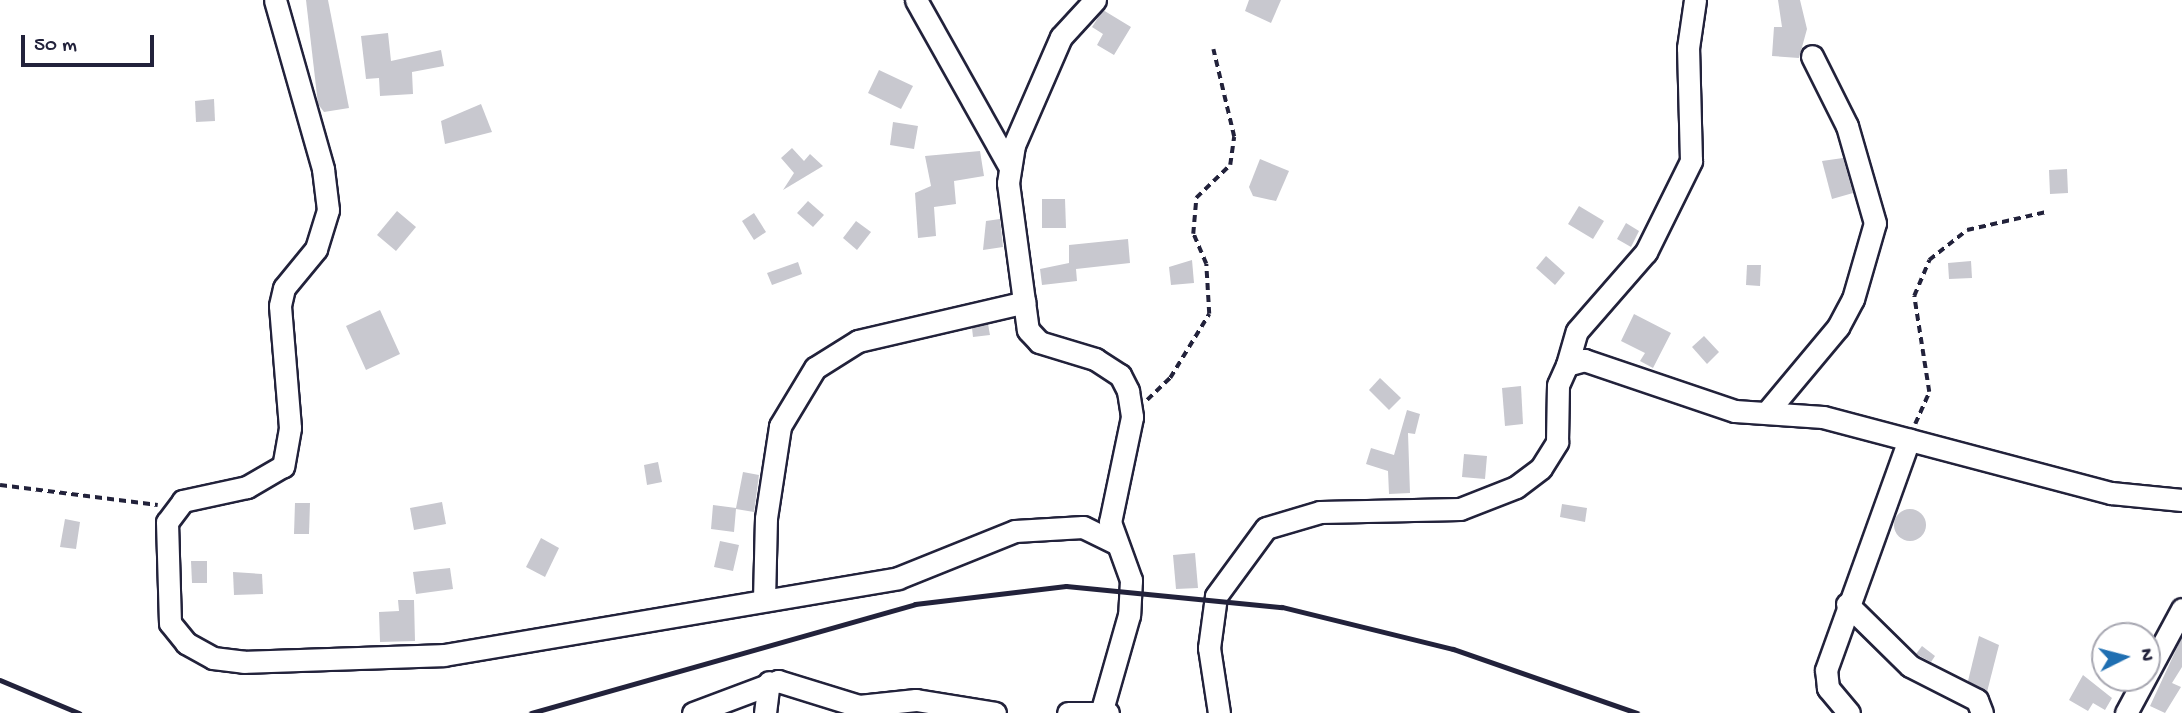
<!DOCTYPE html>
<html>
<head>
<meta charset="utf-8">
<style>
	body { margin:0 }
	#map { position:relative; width:2182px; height:713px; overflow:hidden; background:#fff; font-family:"Gochi Hand",sans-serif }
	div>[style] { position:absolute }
	.building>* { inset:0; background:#c8c8cf }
	.round { border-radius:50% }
	.path>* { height:3.5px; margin-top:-1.75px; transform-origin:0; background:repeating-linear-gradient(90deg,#22223b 0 7px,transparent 0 12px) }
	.roads { filter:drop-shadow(2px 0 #22223b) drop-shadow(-2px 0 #22223b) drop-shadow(0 2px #22223b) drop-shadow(0 -2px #22223b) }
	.minor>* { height:21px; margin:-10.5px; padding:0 10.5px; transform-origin:10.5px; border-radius:10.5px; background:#fff }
	.rail>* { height:5px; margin:-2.5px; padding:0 2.5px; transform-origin:2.5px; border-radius:2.5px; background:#22223b }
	span { translate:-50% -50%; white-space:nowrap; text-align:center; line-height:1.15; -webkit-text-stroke:5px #fff; paint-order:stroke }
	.north { position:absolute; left:2091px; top:622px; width:70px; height:70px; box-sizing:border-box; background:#fff; border:2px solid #a7a7b1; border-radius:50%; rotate:84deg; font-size:19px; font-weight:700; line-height:28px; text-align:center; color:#22223b }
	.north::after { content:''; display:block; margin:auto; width:24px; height:32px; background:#1f6fb2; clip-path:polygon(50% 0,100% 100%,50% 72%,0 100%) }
	.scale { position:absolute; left:21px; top:35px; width:133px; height:32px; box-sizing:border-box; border:4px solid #22223b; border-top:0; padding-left:9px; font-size:21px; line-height:24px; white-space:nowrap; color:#22223b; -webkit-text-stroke:5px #fff; paint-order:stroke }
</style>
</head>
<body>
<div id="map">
	<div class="building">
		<div style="clip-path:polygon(306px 0,328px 0,349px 108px,324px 112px,318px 104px)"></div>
		<div style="clip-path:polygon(1249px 0,1281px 0,1271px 23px,1245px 11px)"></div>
		<div style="clip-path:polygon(1778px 0,1800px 0,1807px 29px,1799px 58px,1772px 56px,1774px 27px,1782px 27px)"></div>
		<div style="clip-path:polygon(1103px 10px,1131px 27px,1114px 55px,1097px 45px,1103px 34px,1092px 27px)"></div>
		<div style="clip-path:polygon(388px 33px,391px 61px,441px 50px,444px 66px,412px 72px,413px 94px,380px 96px,379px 78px,366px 79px,361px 36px)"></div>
		<div style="clip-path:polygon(879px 70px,913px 86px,901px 109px,868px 93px)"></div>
		<div style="clip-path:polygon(214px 99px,215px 121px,196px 122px,195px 101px)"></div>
		<div style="clip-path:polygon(481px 104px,492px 132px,445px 144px,441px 121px)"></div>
		<div style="clip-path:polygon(893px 122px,918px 126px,914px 149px,890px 145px)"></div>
		<div style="clip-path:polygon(792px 148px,804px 161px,810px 154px,823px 166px,783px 190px,794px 173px,781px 158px)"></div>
		<div style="clip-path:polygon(980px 151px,984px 176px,954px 181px,956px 204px,934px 207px,936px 236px,918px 238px,915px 193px,931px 186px,925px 156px)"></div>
		<div style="clip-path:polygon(1843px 158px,1853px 193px,1832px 199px,1822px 161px)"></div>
		<div style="clip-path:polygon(1260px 159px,1289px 171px,1276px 201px,1253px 196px,1249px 187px)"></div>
		<div style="clip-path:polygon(2067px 169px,2068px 193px,2050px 194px,2049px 170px)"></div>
		<div style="clip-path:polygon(1042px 199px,1065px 199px,1066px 228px,1042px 228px)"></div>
		<div style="clip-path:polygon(808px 201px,824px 215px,813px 227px,797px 213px)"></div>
		<div style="clip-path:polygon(1579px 206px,1604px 221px,1593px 239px,1568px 224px)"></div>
		<div style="clip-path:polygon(397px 211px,416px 227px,396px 251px,377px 235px)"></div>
		<div style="clip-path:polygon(754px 213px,766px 232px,754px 240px,742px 221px)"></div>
		<div style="clip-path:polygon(1000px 219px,1003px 247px,983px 250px,986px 221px)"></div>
		<div style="clip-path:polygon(856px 221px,871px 232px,857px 250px,843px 238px)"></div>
		<div style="clip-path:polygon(1626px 223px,1639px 231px,1631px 247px,1617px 239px)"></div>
		<div style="clip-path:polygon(1128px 239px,1130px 263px,1076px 269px,1077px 281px,1042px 285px,1040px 269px,1069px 263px,1069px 245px)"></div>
		<div style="clip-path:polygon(1546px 256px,1565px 273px,1555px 285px,1536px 268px)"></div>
		<div style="clip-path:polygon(1192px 260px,1194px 283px,1171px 285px,1169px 267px)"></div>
		<div style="clip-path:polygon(1971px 261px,1972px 278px,1949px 279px,1948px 263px)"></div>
		<div style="clip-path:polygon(798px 262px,802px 274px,772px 285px,767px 273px)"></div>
		<div style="clip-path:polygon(1747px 265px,1761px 265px,1760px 286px,1746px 285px)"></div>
		<div style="clip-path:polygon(380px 310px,400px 354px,366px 370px,346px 326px)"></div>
		<div style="clip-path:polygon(1634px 314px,1671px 333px,1653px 368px,1640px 361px,1645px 353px,1621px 341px)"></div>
		<div style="clip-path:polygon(988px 324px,990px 335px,973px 337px,972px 328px)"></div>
		<div style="clip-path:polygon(1704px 336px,1719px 352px,1707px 364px,1692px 347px)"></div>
		<div style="clip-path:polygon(1380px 378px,1401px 398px,1389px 410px,1369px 390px)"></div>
		<div style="clip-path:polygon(1521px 386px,1523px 424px,1505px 426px,1502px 388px)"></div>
		<div style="clip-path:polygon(1407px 410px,1420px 414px,1415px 434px,1408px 433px,1410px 493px,1389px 494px,1388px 471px,1366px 464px,1371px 448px,1394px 455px)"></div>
		<div style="clip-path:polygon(1464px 454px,1487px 456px,1485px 479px,1462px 477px)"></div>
		<div style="clip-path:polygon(658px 462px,662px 482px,647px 485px,644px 465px)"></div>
		<div style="clip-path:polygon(743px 472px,759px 475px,754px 512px,736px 509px,734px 532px,711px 529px,713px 505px,736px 508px)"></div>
		<div style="clip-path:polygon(442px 502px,446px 524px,414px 530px,410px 508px)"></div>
		<div style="clip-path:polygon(295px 503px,310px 503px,309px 534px,294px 534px)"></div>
		<div style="clip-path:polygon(1562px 504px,1587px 508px,1585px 522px,1560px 517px)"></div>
		<div class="round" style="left:1894px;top:509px;width:32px;height:32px"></div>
		<div style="clip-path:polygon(65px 519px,80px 522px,76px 549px,60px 547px)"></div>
		<div style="clip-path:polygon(541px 538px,559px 548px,545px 577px,526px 567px)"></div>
		<div style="clip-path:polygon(720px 541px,739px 545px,733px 571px,714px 567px)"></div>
		<div style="clip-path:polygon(1195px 553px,1198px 588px,1176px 589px,1173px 555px)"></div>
		<div style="clip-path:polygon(191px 561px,207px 561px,207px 583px,192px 583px)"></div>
		<div style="clip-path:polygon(450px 568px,453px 589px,416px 594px,413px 572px)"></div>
		<div style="clip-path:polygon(233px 572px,262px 574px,263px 594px,234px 595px)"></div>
		<div style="clip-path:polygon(398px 600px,414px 600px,415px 641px,380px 642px,379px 612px,399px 611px)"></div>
		<div style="clip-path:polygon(1979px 636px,1999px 645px,1987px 692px,1968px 681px)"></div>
		<div style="clip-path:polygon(2182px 637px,2182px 667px,2172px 683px,2181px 687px,2165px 713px,2150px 706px)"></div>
		<div style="clip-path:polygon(1922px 646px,1935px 656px,1931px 662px,1916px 654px)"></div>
		<div style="clip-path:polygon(2083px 675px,2112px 698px,2105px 710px,2093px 703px,2088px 711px,2069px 700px)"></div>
	</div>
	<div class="path">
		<div style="left:1147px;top:400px;width:32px;rotate:-44deg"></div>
		<div style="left:1170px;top:378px;width:75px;rotate:-58.6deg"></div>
		<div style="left:1209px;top:314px;width:50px;rotate:-93.4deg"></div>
		<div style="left:1206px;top:264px;width:33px;rotate:-113deg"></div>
		<div style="left:1193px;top:234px;width:36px;rotate:-85deg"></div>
		<div style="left:1196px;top:198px;width:47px;rotate:-44.1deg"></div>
		<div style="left:1230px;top:165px;width:28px;rotate:-82deg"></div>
		<div style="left:1234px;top:137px;width:90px;rotate:-103.4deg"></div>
		<div style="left:1915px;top:424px;width:35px;rotate:-66deg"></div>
		<div style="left:1929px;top:392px;width:97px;rotate:-98.9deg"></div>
		<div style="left:1914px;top:296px;width:39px;rotate:-67deg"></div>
		<div style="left:1929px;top:260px;width:48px;rotate:-38.3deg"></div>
		<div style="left:1967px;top:230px;width:81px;rotate:-12.8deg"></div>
		<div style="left:0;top:485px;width:159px;rotate:7.2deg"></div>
	</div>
	<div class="roads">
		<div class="minor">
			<div style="left:275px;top:0;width:176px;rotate:74.1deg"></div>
			<div style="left:323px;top:169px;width:41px;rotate:83deg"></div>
			<div style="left:328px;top:210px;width:41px;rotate:107.1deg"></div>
			<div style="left:316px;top:249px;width:50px;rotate:129.4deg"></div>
			<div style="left:284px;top:288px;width:18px;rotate:103deg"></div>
			<div style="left:280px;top:306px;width:122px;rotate:85.3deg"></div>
			<div style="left:290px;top:428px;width:39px;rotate:100deg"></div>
			<div style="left:283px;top:466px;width:42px;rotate:149.7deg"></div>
			<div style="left:247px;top:487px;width:66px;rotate:167.7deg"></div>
			<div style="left:183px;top:501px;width:26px;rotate:127deg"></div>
			<div style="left:167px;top:522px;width:101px;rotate:88.3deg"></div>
			<div style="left:170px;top:623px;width:26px;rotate:51deg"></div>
			<div style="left:186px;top:643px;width:31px;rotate:29deg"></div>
			<div style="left:213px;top:658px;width:31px;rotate:7deg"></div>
			<div style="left:244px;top:662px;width:200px;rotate:-2deg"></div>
			<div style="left:444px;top:655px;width:460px;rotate:-9.6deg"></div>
			<div style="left:898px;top:578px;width:126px;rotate:-21.9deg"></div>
			<div style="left:1015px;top:531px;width:68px;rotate:-3.4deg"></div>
			<div style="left:1083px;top:527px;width:37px;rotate:26deg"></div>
			<div style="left:916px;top:0;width:188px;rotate:60.7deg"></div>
			<div style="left:1095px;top:0;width:50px;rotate:132.6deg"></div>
			<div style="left:1061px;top:37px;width:118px;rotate:113.5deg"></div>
			<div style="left:1014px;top:145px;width:38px;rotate:99deg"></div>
			<div style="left:1008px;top:183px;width:148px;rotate:82.3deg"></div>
			<div style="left:1028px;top:330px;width:16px;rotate:47deg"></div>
			<div style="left:1039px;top:342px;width:59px;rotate:16.9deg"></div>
			<div style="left:1095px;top:359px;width:30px;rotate:33deg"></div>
			<div style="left:1120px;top:375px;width:18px;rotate:63deg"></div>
			<div style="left:1128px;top:391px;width:26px;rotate:81deg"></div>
			<div style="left:1132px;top:417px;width:107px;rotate:101.8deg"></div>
			<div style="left:1110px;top:522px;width:62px;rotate:70.1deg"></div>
			<div style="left:1131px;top:580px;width:35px;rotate:93deg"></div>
			<div style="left:1129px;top:615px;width:102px;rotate:105.9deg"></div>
			<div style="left:1567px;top:365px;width:35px;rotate:-74deg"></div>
			<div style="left:1577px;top:331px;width:105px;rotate:-48.9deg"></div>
			<div style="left:1646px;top:252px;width:102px;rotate:-63.7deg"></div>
			<div style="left:1691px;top:161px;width:113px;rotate:-91.5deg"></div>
			<div style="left:1688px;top:48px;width:49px;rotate:-81.7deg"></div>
			<div style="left:1767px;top:412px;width:111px;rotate:-50.1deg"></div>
			<div style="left:1838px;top:327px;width:32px;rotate:-62deg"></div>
			<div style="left:1853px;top:299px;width:79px;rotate:-73.9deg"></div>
			<div style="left:1875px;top:223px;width:101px;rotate:-106.1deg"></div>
			<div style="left:1847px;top:126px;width:78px;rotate:-116.6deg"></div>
			<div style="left:764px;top:600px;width:82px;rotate:-88.6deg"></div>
			<div style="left:766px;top:518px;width:93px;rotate:-81.3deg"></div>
			<div style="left:780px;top:426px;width:68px;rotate:-58.9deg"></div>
			<div style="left:815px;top:368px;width:51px;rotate:-32.1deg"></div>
			<div style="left:858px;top:341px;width:171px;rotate:-13.1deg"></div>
			<div style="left:1847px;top:604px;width:88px;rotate:44.5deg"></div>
			<div style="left:1910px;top:666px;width:75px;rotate:26.9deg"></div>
			<div style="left:1977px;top:700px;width:14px;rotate:69deg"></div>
			<div style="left:693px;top:713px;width:91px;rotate:-20.6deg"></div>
			<div style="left:778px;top:681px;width:85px;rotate:17.2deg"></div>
			<div style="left:859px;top:706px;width:57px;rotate:-6deg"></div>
			<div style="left:916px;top:700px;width:80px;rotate:9.3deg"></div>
			<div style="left:765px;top:713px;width:31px;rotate:-83deg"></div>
			<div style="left:1068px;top:713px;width:40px"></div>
			<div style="left:1219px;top:713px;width:66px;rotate:-98.7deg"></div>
			<div style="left:1209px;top:648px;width:52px;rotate:-82.3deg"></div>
			<div style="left:1216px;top:596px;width:84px;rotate:-53.7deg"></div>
			<div style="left:1266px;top:528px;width:56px;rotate:-16.5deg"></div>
			<div style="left:1320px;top:512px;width:140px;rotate:-1.2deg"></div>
			<div style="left:1460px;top:509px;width:60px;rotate:-21.4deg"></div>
			<div style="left:1516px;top:487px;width:31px;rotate:-37deg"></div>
			<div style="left:1541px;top:468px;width:31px;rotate:-58deg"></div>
			<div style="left:1557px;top:442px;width:57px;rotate:-89deg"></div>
			<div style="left:1558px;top:385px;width:22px;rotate:-66deg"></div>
			<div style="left:1567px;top:365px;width:18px;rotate:-16deg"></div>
			<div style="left:1584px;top:360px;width:159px;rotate:18.7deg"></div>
			<div style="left:1735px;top:411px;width:88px;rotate:3.9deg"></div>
			<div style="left:1823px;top:417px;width:298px;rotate:14.8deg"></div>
			<div style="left:2111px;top:493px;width:71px;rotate:5.6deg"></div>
			<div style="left:1849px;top:713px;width:33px;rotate:-130deg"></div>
			<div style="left:1828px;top:688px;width:18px;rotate:-96deg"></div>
			<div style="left:1826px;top:670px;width:245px;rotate:-70.2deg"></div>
			<div style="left:2126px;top:713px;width:118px;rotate:-61.7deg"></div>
		</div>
	</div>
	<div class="rail">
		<div style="left:0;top:680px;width:86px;rotate:22.7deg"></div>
		<div style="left:531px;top:713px;width:399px;rotate:-15.8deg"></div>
		<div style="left:915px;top:604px;width:152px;rotate:-6.8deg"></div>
		<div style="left:1066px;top:586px;width:217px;rotate:5.6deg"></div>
		<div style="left:1282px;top:607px;width:176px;rotate:13.8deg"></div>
		<div style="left:1453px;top:649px;width:195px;rotate:19.2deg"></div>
	</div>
	<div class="north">N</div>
	<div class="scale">50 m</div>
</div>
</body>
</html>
